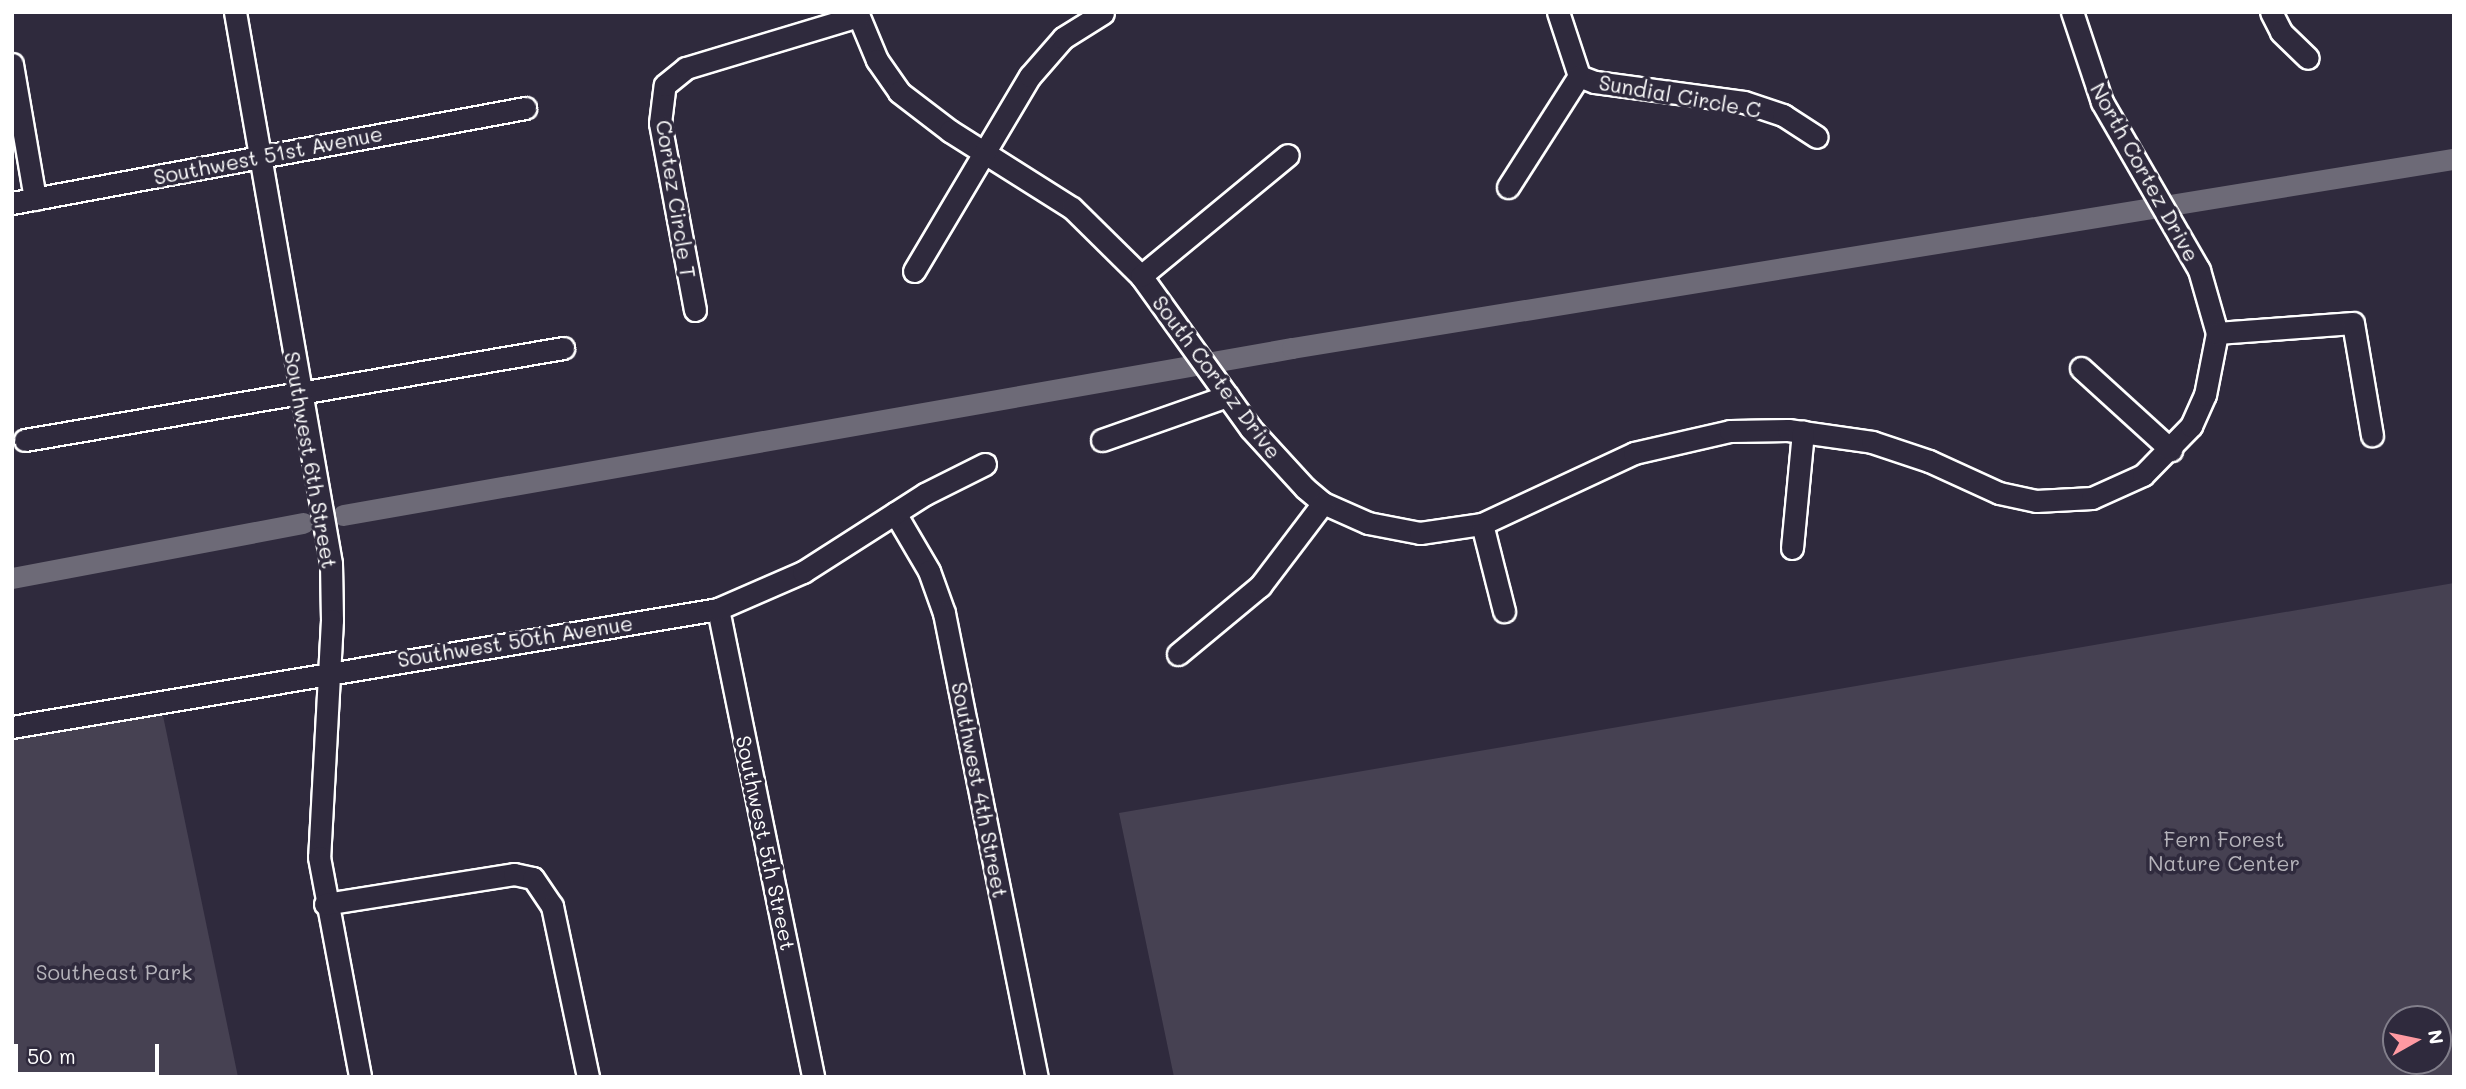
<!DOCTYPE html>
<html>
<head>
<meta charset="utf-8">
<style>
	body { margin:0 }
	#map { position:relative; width:2466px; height:1089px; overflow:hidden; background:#2f2a3d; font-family:Mali,sans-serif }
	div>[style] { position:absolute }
	.green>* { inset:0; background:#464152 }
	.canal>* { height:21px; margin:-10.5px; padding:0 10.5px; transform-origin:10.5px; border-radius:10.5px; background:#6d6a77 }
	.roads { filter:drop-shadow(2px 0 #fff) drop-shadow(-2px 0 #fff) drop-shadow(0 2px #fff) drop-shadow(0 -2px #fff) }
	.minor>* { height:21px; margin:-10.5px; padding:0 10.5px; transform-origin:10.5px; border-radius:10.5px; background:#2f2a3d }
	span { translate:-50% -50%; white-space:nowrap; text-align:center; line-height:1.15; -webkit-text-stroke:7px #2f2a3d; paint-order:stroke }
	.street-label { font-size:21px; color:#fff }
	.park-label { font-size:21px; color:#b5b3ba }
	.frame { position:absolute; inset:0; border:14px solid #fff; pointer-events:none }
	.north { position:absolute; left:2382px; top:1005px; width:70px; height:70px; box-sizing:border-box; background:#2f2a3d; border:2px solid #827f8b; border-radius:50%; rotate:81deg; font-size:19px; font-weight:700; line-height:28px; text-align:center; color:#fff }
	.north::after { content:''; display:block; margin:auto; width:24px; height:32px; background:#ff9aa2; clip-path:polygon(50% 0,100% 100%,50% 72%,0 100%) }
	.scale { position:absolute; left:14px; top:1044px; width:145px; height:32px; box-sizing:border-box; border:4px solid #fff; border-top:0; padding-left:9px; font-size:21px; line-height:24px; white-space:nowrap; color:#fff; -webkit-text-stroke:5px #2f2a3d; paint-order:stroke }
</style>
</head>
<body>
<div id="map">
	<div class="green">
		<div style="clip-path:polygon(evenodd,2454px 583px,2454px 1077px,1174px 1077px,1119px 813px,2454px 583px,2396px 1019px,2438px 1019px,2438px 1061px,2396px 1061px,2396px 1019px)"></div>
		<div style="clip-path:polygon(161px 706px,238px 1077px,12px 1077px,12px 732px)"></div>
	</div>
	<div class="canal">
		<div style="left:343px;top:515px;width:964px;rotate:-9.98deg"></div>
		<div style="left:1292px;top:348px;width:1175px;rotate:-9.25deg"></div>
		<div style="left:12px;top:578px;width:296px;rotate:-10.7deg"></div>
	</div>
	<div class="roads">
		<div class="minor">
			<div style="left:235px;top:12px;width:559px;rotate:80.12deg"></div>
			<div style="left:331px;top:563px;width:57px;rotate:89deg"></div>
			<div style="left:332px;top:620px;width:237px;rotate:93.1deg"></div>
			<div style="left:319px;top:857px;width:224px;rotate:79.4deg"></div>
			<div style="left:857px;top:12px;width:52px;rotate:67.4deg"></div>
			<div style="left:877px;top:60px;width:39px;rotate:55deg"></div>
			<div style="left:899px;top:92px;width:64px;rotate:37.4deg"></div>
			<div style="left:950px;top:131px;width:144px;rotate:32.3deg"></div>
			<div style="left:1072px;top:208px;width:97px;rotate:44.6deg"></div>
			<div style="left:1141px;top:276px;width:188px;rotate:54.3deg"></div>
			<div style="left:1251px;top:429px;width:80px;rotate:47.5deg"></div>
			<div style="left:1305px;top:488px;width:23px;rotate:40deg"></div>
			<div style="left:1323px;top:503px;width:49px;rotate:24deg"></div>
			<div style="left:1368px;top:523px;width:53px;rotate:10.9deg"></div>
			<div style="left:1420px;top:533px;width:63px;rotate:-8.3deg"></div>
			<div style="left:1482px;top:524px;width:168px;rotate:-25deg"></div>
			<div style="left:1634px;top:453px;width:98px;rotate:-12.9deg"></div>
			<div style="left:1730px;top:431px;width:58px;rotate:-1deg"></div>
			<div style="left:1788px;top:430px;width:85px;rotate:8.1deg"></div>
			<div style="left:1872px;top:442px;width:60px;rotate:18.4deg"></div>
			<div style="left:1929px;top:461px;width:77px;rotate:24.6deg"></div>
			<div style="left:1999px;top:493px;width:38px;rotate:12deg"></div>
			<div style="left:2036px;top:501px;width:56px;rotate:-3.1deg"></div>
			<div style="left:2092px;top:498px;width:56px;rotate:-24.3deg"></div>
			<div style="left:2143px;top:475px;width:69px;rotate:-45.6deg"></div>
			<div style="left:2191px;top:426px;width:34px;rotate:-66deg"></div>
			<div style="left:2205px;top:395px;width:63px;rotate:-79deg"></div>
			<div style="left:2217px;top:333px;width:66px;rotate:-105.9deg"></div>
			<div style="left:2199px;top:270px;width:194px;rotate:-120deg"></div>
			<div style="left:2102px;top:102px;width:95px;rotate:-108.4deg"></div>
			<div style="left:1558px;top:12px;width:67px;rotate:71.8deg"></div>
			<div style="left:2271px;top:12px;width:22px;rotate:63deg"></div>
			<div style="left:2281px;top:32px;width:37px;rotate:44deg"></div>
			<div style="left:12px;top:64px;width:137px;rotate:80.3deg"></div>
			<div style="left:1579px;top:76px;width:17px;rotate:21deg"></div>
			<div style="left:1595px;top:82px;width:150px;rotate:7.6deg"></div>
			<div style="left:1744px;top:102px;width:41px;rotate:18.4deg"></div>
			<div style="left:1783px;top:115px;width:40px;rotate:32.9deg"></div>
			<div style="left:1508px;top:187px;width:132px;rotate:-57.4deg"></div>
			<div style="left:12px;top:203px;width:522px;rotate:-10.49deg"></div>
			<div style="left:914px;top:271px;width:227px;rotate:-59.3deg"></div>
			<div style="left:1030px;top:76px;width:50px;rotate:-49deg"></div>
			<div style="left:1063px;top:38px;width:47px;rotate:-32deg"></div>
			<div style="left:1141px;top:276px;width:190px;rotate:-39.5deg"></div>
			<div style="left:695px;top:310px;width:190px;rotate:-100.6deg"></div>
			<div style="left:660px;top:123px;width:38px;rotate:-83deg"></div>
			<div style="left:665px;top:85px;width:27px;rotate:-39deg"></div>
			<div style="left:686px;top:68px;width:180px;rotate:-16.8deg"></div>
			<div style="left:2217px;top:333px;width:136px;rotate:-4.2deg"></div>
			<div style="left:2353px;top:323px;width:114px;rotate:80.4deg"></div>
			<div style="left:2081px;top:368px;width:122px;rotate:42.3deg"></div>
			<div style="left:25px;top:440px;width:546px;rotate:-9.7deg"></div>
			<div style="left:1102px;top:440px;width:133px;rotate:-19.4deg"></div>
			<div style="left:895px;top:513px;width:67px;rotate:59.6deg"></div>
			<div style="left:929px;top:571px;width:45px;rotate:70.3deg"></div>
			<div style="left:944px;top:613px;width:473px;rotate:78.7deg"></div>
			<div style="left:1482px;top:524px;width:90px;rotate:75.8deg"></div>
			<div style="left:1792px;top:548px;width:117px;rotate:-84.6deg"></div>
			<div style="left:718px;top:609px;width:478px;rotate:78.5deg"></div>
			<div style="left:1178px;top:654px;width:107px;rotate:-39.7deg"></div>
			<div style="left:1260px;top:586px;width:104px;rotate:-52.8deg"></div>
			<div style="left:12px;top:727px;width:716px;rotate:-9.49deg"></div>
			<div style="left:718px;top:609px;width:93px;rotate:-23.5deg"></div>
			<div style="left:803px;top:572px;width:145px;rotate:-32.6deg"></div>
			<div style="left:925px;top:494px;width:67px;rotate:-26.6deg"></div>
			<div style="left:325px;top:904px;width:191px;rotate:-9deg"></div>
			<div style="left:514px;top:874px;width:19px;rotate:12deg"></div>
			<div style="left:533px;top:878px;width:34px;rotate:56deg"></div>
			<div style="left:552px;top:906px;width:175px;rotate:78.1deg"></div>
		</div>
	</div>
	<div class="street-label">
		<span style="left:1680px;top:96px;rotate:10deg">Sundial Circle C</span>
		<span style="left:268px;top:155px;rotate:-11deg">Southwest 51st Avenue</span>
		<span style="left:2145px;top:172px;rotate:61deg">North Cortez Drive</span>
		<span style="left:676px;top:199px;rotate:81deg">Cortez Circle T</span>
		<span style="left:1217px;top:377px;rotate:53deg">South Cortez Drive</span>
		<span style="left:311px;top:460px;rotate:80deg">Southwest 6th Street</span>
		<span style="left:515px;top:641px;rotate:-9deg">Southwest 50th Avenue</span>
		<span style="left:980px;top:790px;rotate:79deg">Southwest 4th Street</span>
		<span style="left:766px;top:843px;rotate:78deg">Southwest 5th Street</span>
	</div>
	<div class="park-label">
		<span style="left:2224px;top:851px">Fern Forest<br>Nature Center</span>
		<span style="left:114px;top:972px">Southeast Park</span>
	</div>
	<div class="frame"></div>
	<div class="north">N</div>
	<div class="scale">50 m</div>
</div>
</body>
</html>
